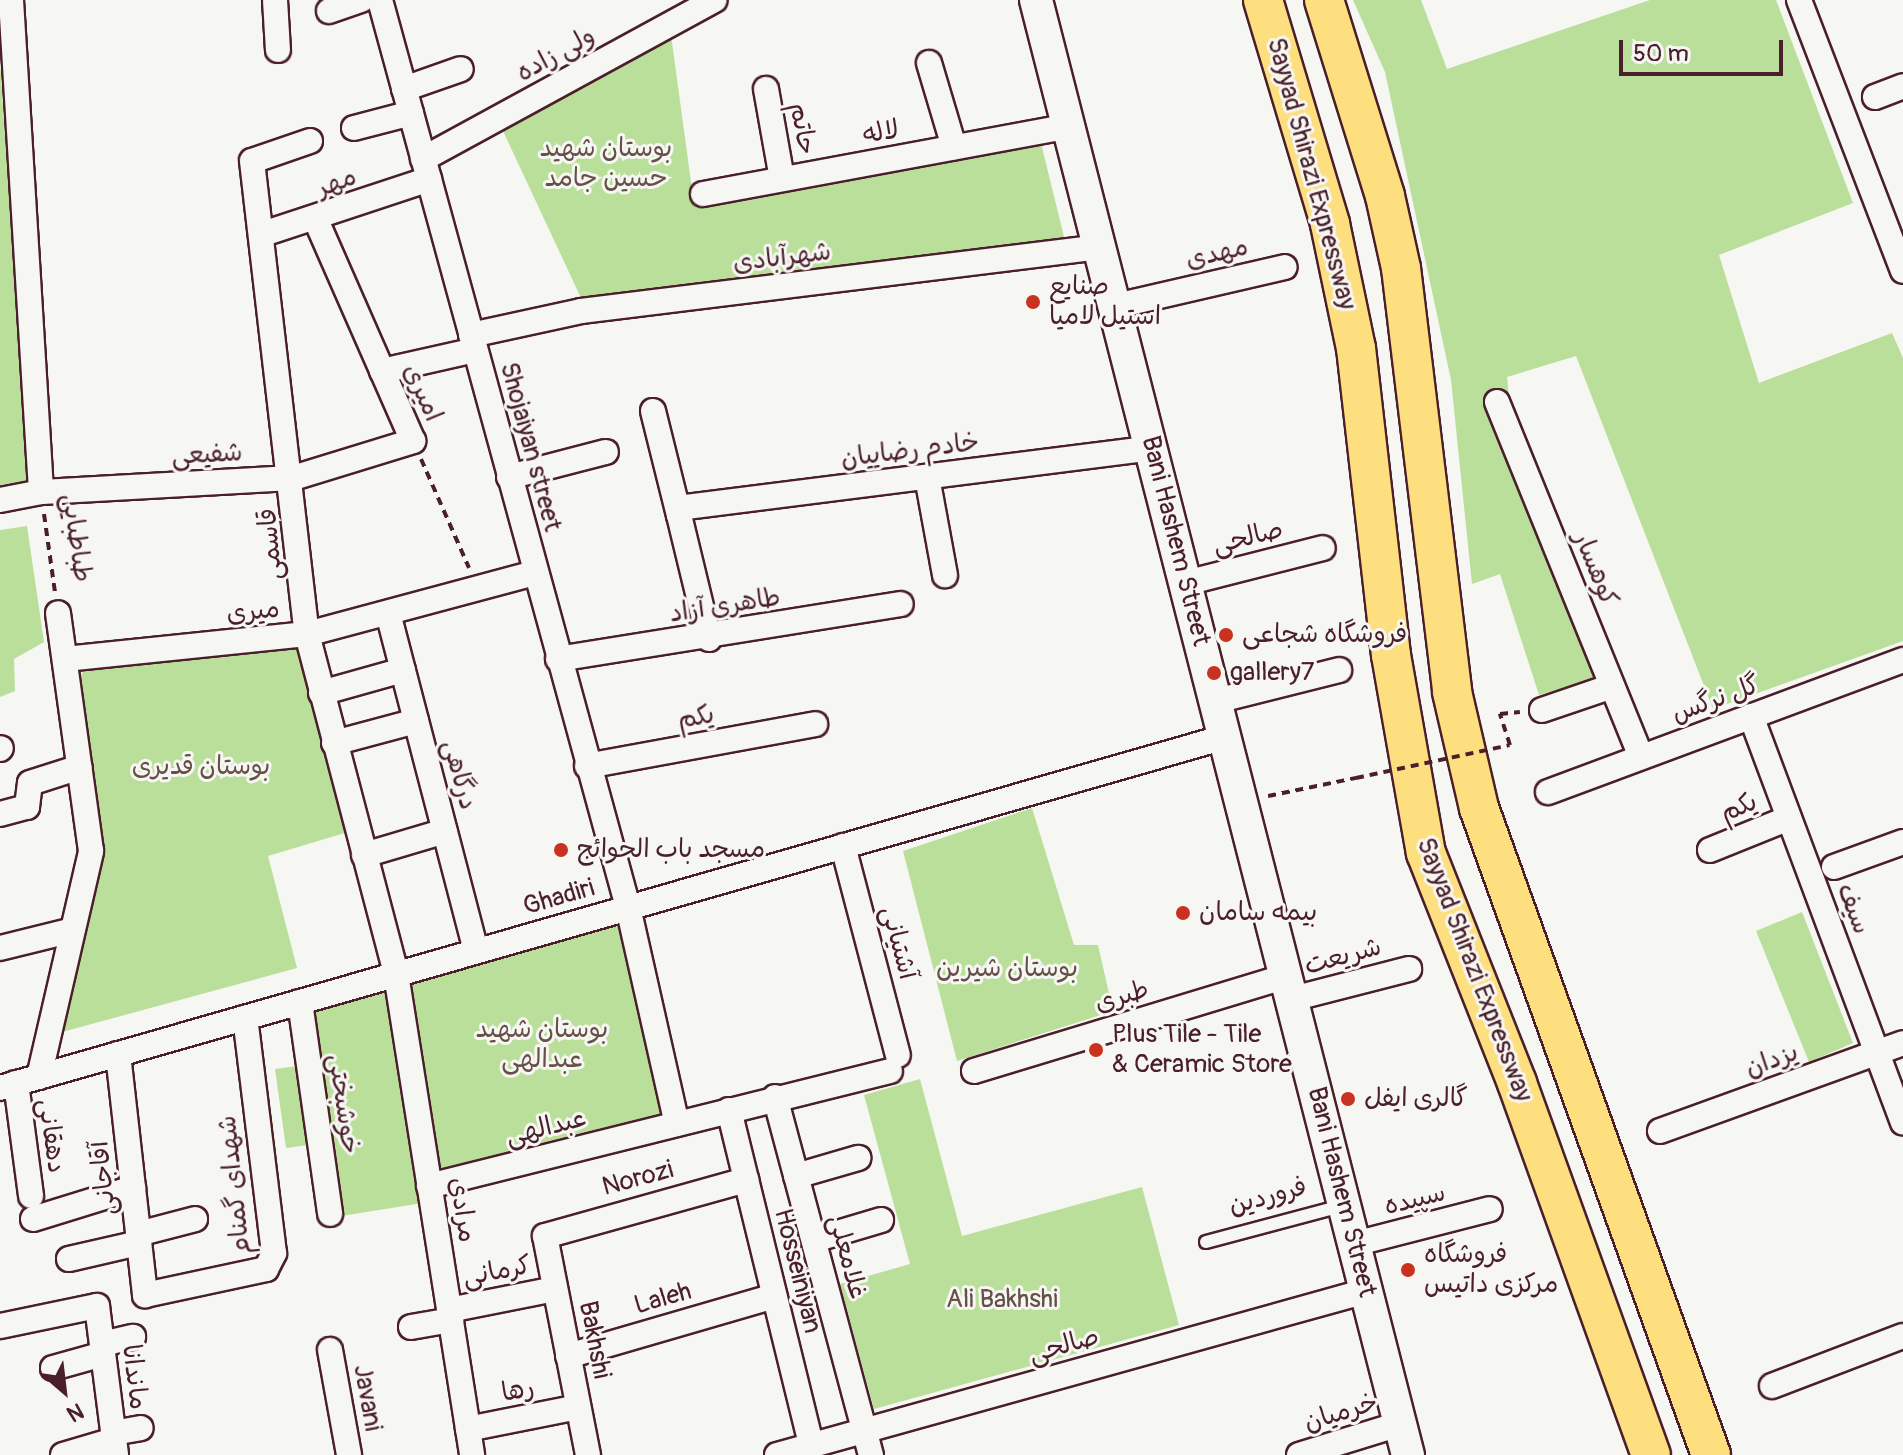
<!DOCTYPE html>
<html>
<head>
<meta charset="utf-8">
<style>
	body { margin:0 }
	#map { position:relative; width:1903px; height:1455px; overflow:hidden; background:#f6f6f2; font-family:Pangolin,"Playpen Sans Arabic",sans-serif }
	div>[style] { position:absolute }
	.green>* { inset:0; background:#badf9a }
	.path>* { height:4px; margin-top:-2px; transform-origin:0; background:repeating-linear-gradient(90deg,#4a1f2b 0 8px,transparent 0 14px) }
	.roads { filter:drop-shadow(2px 0 #4a1f2b) drop-shadow(-2px 0 #4a1f2b) drop-shadow(0 2px #4a1f2b) drop-shadow(0 -2px #4a1f2b) }
	.service>* { height:12px; margin:-6px; padding:0 6px; transform-origin:6px; border-radius:6px; background:#f6f6f2 }
	.minor>* { height:24px; margin:-12px; padding:0 12px; transform-origin:12px; border-radius:12px; background:#f6f6f2 }
	.secondary>* { height:32px; margin:-16px; padding:0 16px; transform-origin:16px; border-radius:16px; background:#f6f6f2 }
	.trunk>* { height:38px; margin:-19px; padding:0 19px; transform-origin:19px; border-radius:19px; background:#fddf80 }
	.path-bridge>* { height:4px; margin-top:-2px; transform-origin:0; background:repeating-linear-gradient(90deg,#4a1f2b 0 8px,transparent 0 14px) }
	.dots>* { width:22px; height:22px; translate:-50% -50%; box-sizing:border-box; border:4px solid #f6f6f2; border-radius:50% }
	span { translate:-50% -50%; white-space:nowrap; text-align:center; line-height:1.15; -webkit-text-stroke:6px #f6f6f2; paint-order:stroke }
	.street-label { font-size:26px; color:#4a1f2b }
	.park-label { font-size:26px; color:#664f47 }
	.poi-label { font-size:26px; color:#4a1f2b }
	.left { translate:0 -50%; text-align:left }
	.north { position:absolute; left:24px; top:1351px; width:80px; height:80px; -webkit-text-stroke:6px #f6f6f2; paint-order:stroke; rotate:152deg; font-size:22px; font-weight:700; line-height:32px; text-align:center; color:#4a1f2b }
	.north::after { content:''; display:block; margin:auto; width:28px; height:36px; background:#4a1f2b; clip-path:polygon(50% 0,100% 100%,50% 72%,0 100%) }
	.scale { position:absolute; left:1619px; top:40px; width:164px; height:36px; box-sizing:border-box; border:4px solid #4a1f2b; border-top:0; padding-left:10px; font-size:24px; line-height:28px; white-space:nowrap; color:#4a1f2b; -webkit-text-stroke:6px #f6f6f2; paint-order:stroke }
</style>
</head>
<body>
<div id="map">
	<div class="green">
		<div style="clip-path:polygon(1353px 0,1421px 0,1447px 69px,1650px 0,1776px 0,1853px 203px,1719px 255px,1759px 383px,1892px 333px,1903px 358px,1903px 641px,1713px 709px,1576px 356px,1507px 377px,1517px 478px,1601px 677px,1539px 695px,1500px 574px,1472px 584px,1451px 380px,1385px 72px)"></div>
		<div style="clip-path:polygon(671px 35px,694px 204px,1040px 139px,1065px 241px,582px 300px,502px 129px)"></div>
		<div style="clip-path:polygon(0 62px,29px 480px,0 485px)"></div>
		<div style="clip-path:polygon(27px 526px,44px 642px,14px 659px,15px 691px,0 697px,0 530px)"></div>
		<div style="clip-path:polygon(303px 644px,348px 832px,268px 856px,297px 968px,55px 1034px,99px 847px,76px 683px,87px 666px)"></div>
		<div style="clip-path:polygon(1032px 808px,1074px 945px,1098px 945px,1113px 1011px,957px 1061px,903px 851px)"></div>
		<div style="clip-path:polygon(1802px 912px,1853px 1043px,1809px 1062px,1756px 931px)"></div>
		<div style="clip-path:polygon(621px 915px,669px 1119px,435px 1177px,403px 977px)"></div>
		<div style="clip-path:polygon(390px 985px,423px 1203px,341px 1216px,310px 1008px)"></div>
		<div style="clip-path:polygon(305px 1065px,316px 1144px,286px 1148px,275px 1069px)"></div>
		<div style="clip-path:polygon(920px 1079px,962px 1236px,1142px 1187px,1179px 1325px,874px 1409px,840px 1284px,910px 1264px,864px 1095px)"></div>
	</div>
	<div class="path">
		<div style="left:421px;top:459px;width:119px;rotate:66.2deg"></div>
		<div style="left:44px;top:514px;width:79px;rotate:82deg"></div>
		<div style="left:1510px;top:745px;width:33px;rotate:-108deg"></div>
		<div style="left:1500px;top:714px;width:20px;rotate:-6deg"></div>
		<div style="left:1268px;top:796px;width:90px;rotate:-11.6deg"></div>
	</div>
	<div class="roads">
		<div class="service">
			<div style="left:1206px;top:1242px;width:140px;rotate:-14.9deg"></div>
		</div>
		<div class="minor">
			<div style="left:11px;top:0;width:493px;rotate:86.5deg"></div>
			<div style="left:275px;top:0;width:50px;rotate:86.6deg"></div>
			<div style="left:380px;top:0;width:940px;rotate:74.71deg"></div>
			<div style="left:628px;top:907px;width:222px;rotate:77.3deg"></div>
			<div style="left:1799px;top:0;width:290px;rotate:69deg"></div>
			<div style="left:329px;top:11px;width:34px;rotate:-19deg"></div>
			<div style="left:929px;top:63px;width:88px;rotate:73.4deg"></div>
			<div style="left:404px;top:89px;width:60px;rotate:-19.3deg"></div>
			<div style="left:766px;top:89px;width:91px;rotate:79.9deg"></div>
			<div style="left:1875px;top:97px;width:30px;rotate:-21deg"></div>
			<div style="left:354px;top:128px;width:59px;rotate:-14.7deg"></div>
			<div style="left:310px;top:141px;width:61px;rotate:161deg"></div>
			<div style="left:252px;top:161px;width:476px;rotate:83.4deg"></div>
			<div style="left:307px;top:634px;width:351px;rotate:75.3deg"></div>
			<div style="left:396px;top:974px;width:487px;rotate:81deg"></div>
			<div style="left:423px;top:159px;width:332px;rotate:-28.6deg"></div>
			<div style="left:703px;top:194px;width:373px;rotate:-10.5deg"></div>
			<div style="left:263px;top:234px;width:175px;rotate:-18.3deg"></div>
			<div style="left:1116px;top:306px;width:173px;rotate:-13deg"></div>
			<div style="left:471px;top:335px;width:113px;rotate:-12.3deg"></div>
			<div style="left:581px;top:311px;width:524px;rotate:-7.02deg"></div>
			<div style="left:382px;top:371px;width:95px;rotate:-12.7deg"></div>
			<div style="left:1497px;top:402px;width:383px;rotate:67.9deg"></div>
			<div style="left:653px;top:411px;width:107px;rotate:76deg"></div>
			<div style="left:509px;top:477px;width:100px;rotate:-14.5deg"></div>
			<div style="left:927px;top:477px;width:100px;rotate:79.6deg"></div>
			<div style="left:0;top:500px;width:42px;rotate:-11deg"></div>
			<div style="left:41px;top:492px;width:252px;rotate:-3.2deg"></div>
			<div style="left:293px;top:478px;width:126px;rotate:-17.1deg"></div>
			<div style="left:413px;top:441px;width:241px;rotate:-113.7deg"></div>
			<div style="left:1186px;top:583px;width:141px;rotate:-14.3deg"></div>
			<div style="left:388px;top:613px;width:349px;rotate:75.4deg"></div>
			<div style="left:709px;top:639px;width:128px;rotate:-103.6deg"></div>
			<div style="left:679px;top:515px;width:11px;rotate:-49deg"></div>
			<div style="left:686px;top:507px;width:470px;rotate:-7.2deg"></div>
			<div style="left:65px;top:659px;width:243px;rotate:-5.9deg"></div>
			<div style="left:307px;top:634px;width:236px;rotate:-15deg"></div>
			<div style="left:558px;top:659px;width:347px;rotate:-9.1deg"></div>
			<div style="left:321px;top:693px;width:85px;rotate:-15.7deg"></div>
			<div style="left:1216px;top:701px;width:127px;rotate:-14.1deg"></div>
			<div style="left:1542px;top:710px;width:74px;rotate:-18.9deg"></div>
			<div style="left:1751px;top:716px;width:434px;rotate:69.5deg"></div>
			<div style="left:334px;top:743px;width:85px;rotate:-15deg"></div>
			<div style="left:0;top:749px;width:1px;rotate:-45deg"></div>
			<div style="left:587px;top:766px;width:232px;rotate:-10.4deg"></div>
			<div style="left:1548px;top:792px;width:379px;rotate:-20.4deg"></div>
			<div style="left:0;top:814px;width:28px;rotate:-15deg"></div>
			<div style="left:27px;top:807px;width:24px;rotate:-83deg"></div>
			<div style="left:30px;top:783px;width:52px;rotate:-17.7deg"></div>
			<div style="left:843px;top:846px;width:216px;rotate:75.3deg"></div>
			<div style="left:1710px;top:850px;width:85px;rotate:-22.1deg"></div>
			<div style="left:364px;top:855px;width:84px;rotate:-16.5deg"></div>
			<div style="left:1834px;top:867px;width:73px;rotate:-19.9deg"></div>
			<div style="left:0;top:948px;width:71px;rotate:-13.8deg"></div>
			<div style="left:1292px;top:999px;width:121px;rotate:-14.4deg"></div>
			<div style="left:300px;top:1002px;width:214px;rotate:81.9deg"></div>
			<div style="left:118px;top:1054px;width:243px;rotate:83.6deg"></div>
			<div style="left:145px;top:1295px;width:124px;rotate:-12.1deg"></div>
			<div style="left:266px;top:1269px;width:18px;rotate:-63deg"></div>
			<div style="left:274px;top:1253px;width:237px;rotate:-97deg"></div>
			<div style="left:974px;top:1071px;width:326px;rotate:-16.9deg"></div>
			<div style="left:39px;top:1077px;width:232px;rotate:-77deg"></div>
			<div style="left:91px;top:851px;width:240px;rotate:-97.9deg"></div>
			<div style="left:16px;top:1083px;width:114px;rotate:82.4deg"></div>
			<div style="left:0;top:1088px;width:1274px;rotate:-15.99deg"></div>
			<div style="left:775px;top:1097px;width:371px;rotate:75deg"></div>
			<div style="left:729px;top:1110px;width:345px;rotate:76.2deg"></div>
			<div style="left:1660px;top:1131px;width:258px;rotate:-19.9deg"></div>
			<div style="left:796px;top:1176px;width:65px;rotate:-16.2deg"></div>
			<div style="left:429px;top:1186px;width:475px;rotate:-14deg"></div>
			<div style="left:33px;top:1219px;width:105px;rotate:-17.2deg"></div>
			<div style="left:138px;top:1234px;width:59px;rotate:-14.7deg"></div>
			<div style="left:814px;top:1240px;width:70px;rotate:-16.6deg"></div>
			<div style="left:1354px;top:1244px;width:140px;rotate:-14.4deg"></div>
			<div style="left:69px;top:1259px;width:72px;rotate:-12.9deg"></div>
			<div style="left:449px;top:1310px;width:108px;rotate:-11.2deg"></div>
			<div style="left:0;top:1326px;width:99px;rotate:-11.7deg"></div>
			<div style="left:97px;top:1306px;width:150px;rotate:82.7deg"></div>
			<div style="left:411px;top:1327px;width:41px;rotate:-9.9deg"></div>
			<div style="left:102px;top:1344px;width:32px;rotate:-13deg"></div>
			<div style="left:330px;top:1350px;width:107px;rotate:79.7deg"></div>
			<div style="left:568px;top:1356px;width:215px;rotate:-16.2deg"></div>
			<div style="left:53px;top:1368px;width:52px;rotate:-15.6deg"></div>
			<div style="left:1772px;top:1386px;width:140px;rotate:-20.9deg"></div>
			<div style="left:468px;top:1429px;width:112px;rotate:-11.3deg"></div>
			<div style="left:113px;top:1433px;width:28px;rotate:-10deg"></div>
			<div style="left:63px;top:1455px;width:53px;rotate:-16.4deg"></div>
			<div style="left:588px;top:1455px;width:223px;rotate:-101.1deg"></div>
			<div style="left:545px;top:1236px;width:209px;rotate:-15.6deg"></div>
			<div style="left:777px;top:1455px;width:611px;rotate:-15.56deg"></div>
			<div style="left:1299px;top:1455px;width:106px;rotate:-17.1deg"></div>
		</div>
		<div class="secondary">
			<div style="left:1036px;top:0;width:1502px;rotate:75.66deg"></div>
		</div>
		<div class="trunk">
			<div style="left:1263px;top:0;width:234px;rotate:73.3deg"></div>
			<div style="left:1330px;top:224px;width:127px;rotate:78.2deg"></div>
			<div style="left:1356px;top:348px;width:309px;rotate:83.5deg"></div>
			<div style="left:1391px;top:655px;width:201px;rotate:80deg"></div>
			<div style="left:1426px;top:853px;width:247px;rotate:68.4deg"></div>
			<div style="left:1517px;top:1083px;width:395px;rotate:70.2deg"></div>
			<div style="left:1324px;top:0;width:205px;rotate:72.7deg"></div>
			<div style="left:1385px;top:196px;width:74px;rotate:77.5deg"></div>
			<div style="left:1401px;top:268px;width:427px;rotate:83.1deg"></div>
			<div style="left:1452px;top:692px;width:119px;rotate:76.9deg"></div>
			<div style="left:1479px;top:808px;width:687px;rotate:70.27deg"></div>
		</div>
	</div>
	<div class="path-bridge">
		<div style="left:1356px;top:778px;width:157px;rotate:-12.1deg"></div>
	</div>
	<div class="dots">
		<div style="left:1033px;top:302px;background:#c8321e"></div>
		<div style="left:1226px;top:635px;background:#c8321e"></div>
		<div style="left:1214px;top:673px;background:#c8321e"></div>
		<div style="left:561px;top:850px;background:#c8321e"></div>
		<div style="left:1183px;top:913px;background:#c8321e"></div>
		<div style="left:1096px;top:1050px;background:#c8321e"></div>
		<div style="left:1348px;top:1099px;background:#c8321e"></div>
		<div style="left:1408px;top:1270px;background:#c8321e"></div>
	</div>
	<div class="street-label">
		<span style="left:556px;top:55px;rotate:-29deg">ولی زاده</span>
		<span style="left:802px;top:129px;rotate:80deg">حاتم</span>
		<span style="left:881px;top:133px;rotate:-10deg">لاله</span>
		<span style="left:1311px;top:174px;rotate:75deg">Sayyad Shirazi Expressway</span>
		<span style="left:337px;top:183px;rotate:-20deg">مهر</span>
		<span style="left:1217px;top:254px;rotate:-13deg">مهدی</span>
		<span style="left:782px;top:258px;rotate:-7deg">شهرآبادی</span>
		<span style="left:422px;top:393px;rotate:66deg">امیری</span>
		<span style="left:530px;top:447px;rotate:75deg">Shojaiyan street</span>
		<span style="left:910px;top:451px;rotate:-7deg">خادم رضاییان</span>
		<span style="left:207px;top:455px;rotate:-3deg">شفیعی</span>
		<span style="left:76px;top:538px;rotate:82deg">طباطبایی</span>
		<span style="left:1248px;top:538px;rotate:-14deg">صالحی</span>
		<span style="left:1175px;top:541px;rotate:76deg">Bani Hashem Street</span>
		<span style="left:271px;top:544px;rotate:-95deg">قاسمی</span>
		<span style="left:1595px;top:569px;rotate:68deg">کوهسار</span>
		<span style="left:725px;top:606px;rotate:-9deg">طاهری آزاد</span>
		<span style="left:253px;top:612px;rotate:-6deg">میری</span>
		<span style="left:1716px;top:700px;rotate:-20deg">گل نرگس</span>
		<span style="left:696px;top:718px;rotate:-10deg">یکم</span>
		<span style="left:459px;top:775px;rotate:75deg">درگاهی</span>
		<span style="left:1739px;top:808px;rotate:-22deg">یکم</span>
		<span style="left:559px;top:898px;rotate:-16deg">Ghadiri</span>
		<span style="left:1853px;top:909px;rotate:69deg">سیف</span>
		<span style="left:898px;top:943px;rotate:75deg">آشتیانی</span>
		<span style="left:1343px;top:957px;rotate:-15deg">شریعت</span>
		<span style="left:1474px;top:970px;rotate:69deg">Sayyad Shirazi Expressway</span>
		<span style="left:1122px;top:997px;rotate:-17deg">طبری</span>
		<span style="left:1772px;top:1061px;rotate:-20deg">یزدان</span>
		<span style="left:343px;top:1104px;rotate:82deg">خوشبختی</span>
		<span style="left:546px;top:1128px;rotate:-14deg">عبدالهی</span>
		<span style="left:51px;top:1136px;rotate:82deg">دهقانی</span>
		<span style="left:104px;top:1178px;rotate:-96deg">آقاجانی</span>
		<span style="left:638px;top:1179px;rotate:-15deg">Norozi</span>
		<span style="left:235px;top:1185px;rotate:-96deg">شهدای گمنام</span>
		<span style="left:1341px;top:1192px;rotate:76deg">Bani Hashem Street</span>
		<span style="left:1268px;top:1197px;rotate:-15deg">فروردین</span>
		<span style="left:1415px;top:1200px;rotate:-14deg">سپیده</span>
		<span style="left:462px;top:1210px;rotate:81deg">مرادی</span>
		<span style="left:847px;top:1257px;rotate:75deg">غلامعلی</span>
		<span style="left:797px;top:1271px;rotate:76deg">Hosseiniyan</span>
		<span style="left:497px;top:1272px;rotate:-11deg">کرمانی</span>
		<span style="left:663px;top:1299px;rotate:-16deg">Laleh</span>
		<span style="left:594px;top:1340px;rotate:79deg">Bakhshi</span>
		<span style="left:1064px;top:1346px;rotate:-16deg">صالحی</span>
		<span style="left:134px;top:1377px;rotate:83deg">ماندانا</span>
		<span style="left:518px;top:1391px;rotate:-11deg">رها</span>
		<span style="left:367px;top:1398px;rotate:80deg">Javani</span>
		<span style="left:1341px;top:1413px;rotate:-17deg">خرمیان</span>
	</div>
	<div class="park-label">
		<span style="left:606px;top:164px">بوستان شهید<br>حسین جامد</span>
		<span style="left:201px;top:767px">بوستان قدیری</span>
		<span style="left:1007px;top:969px">بوستان شیرین</span>
		<span style="left:542px;top:1045px">بوستان شهید<br>عبدالهی</span>
		<span style="left:1002px;top:1300px">Ali Bakhshi</span>
	</div>
	<div class="poi-label">
		<span class="left" style="left:1049px;top:302px">صنایع<br>استیل لامیا</span>
		<span class="left" style="left:1242px;top:635px">فروشگاه شجاعی</span>
		<span class="left" style="left:1230px;top:673px">gallery7</span>
		<span class="left" style="left:577px;top:850px">مسجد باب الحوائج</span>
		<span class="left" style="left:1199px;top:913px">بیمه سامان</span>
		<span class="left" style="left:1112px;top:1050px">Plus Tile - Tile<br>&amp; Ceramic Store</span>
		<span class="left" style="left:1364px;top:1099px">گالری ایفل</span>
		<span class="left" style="left:1424px;top:1270px">فروشگاه<br>مرکزی داتیس</span>
	</div>
	<div class="north">N</div>
	<div class="scale">50 m</div>
</div>
</body>
</html>
